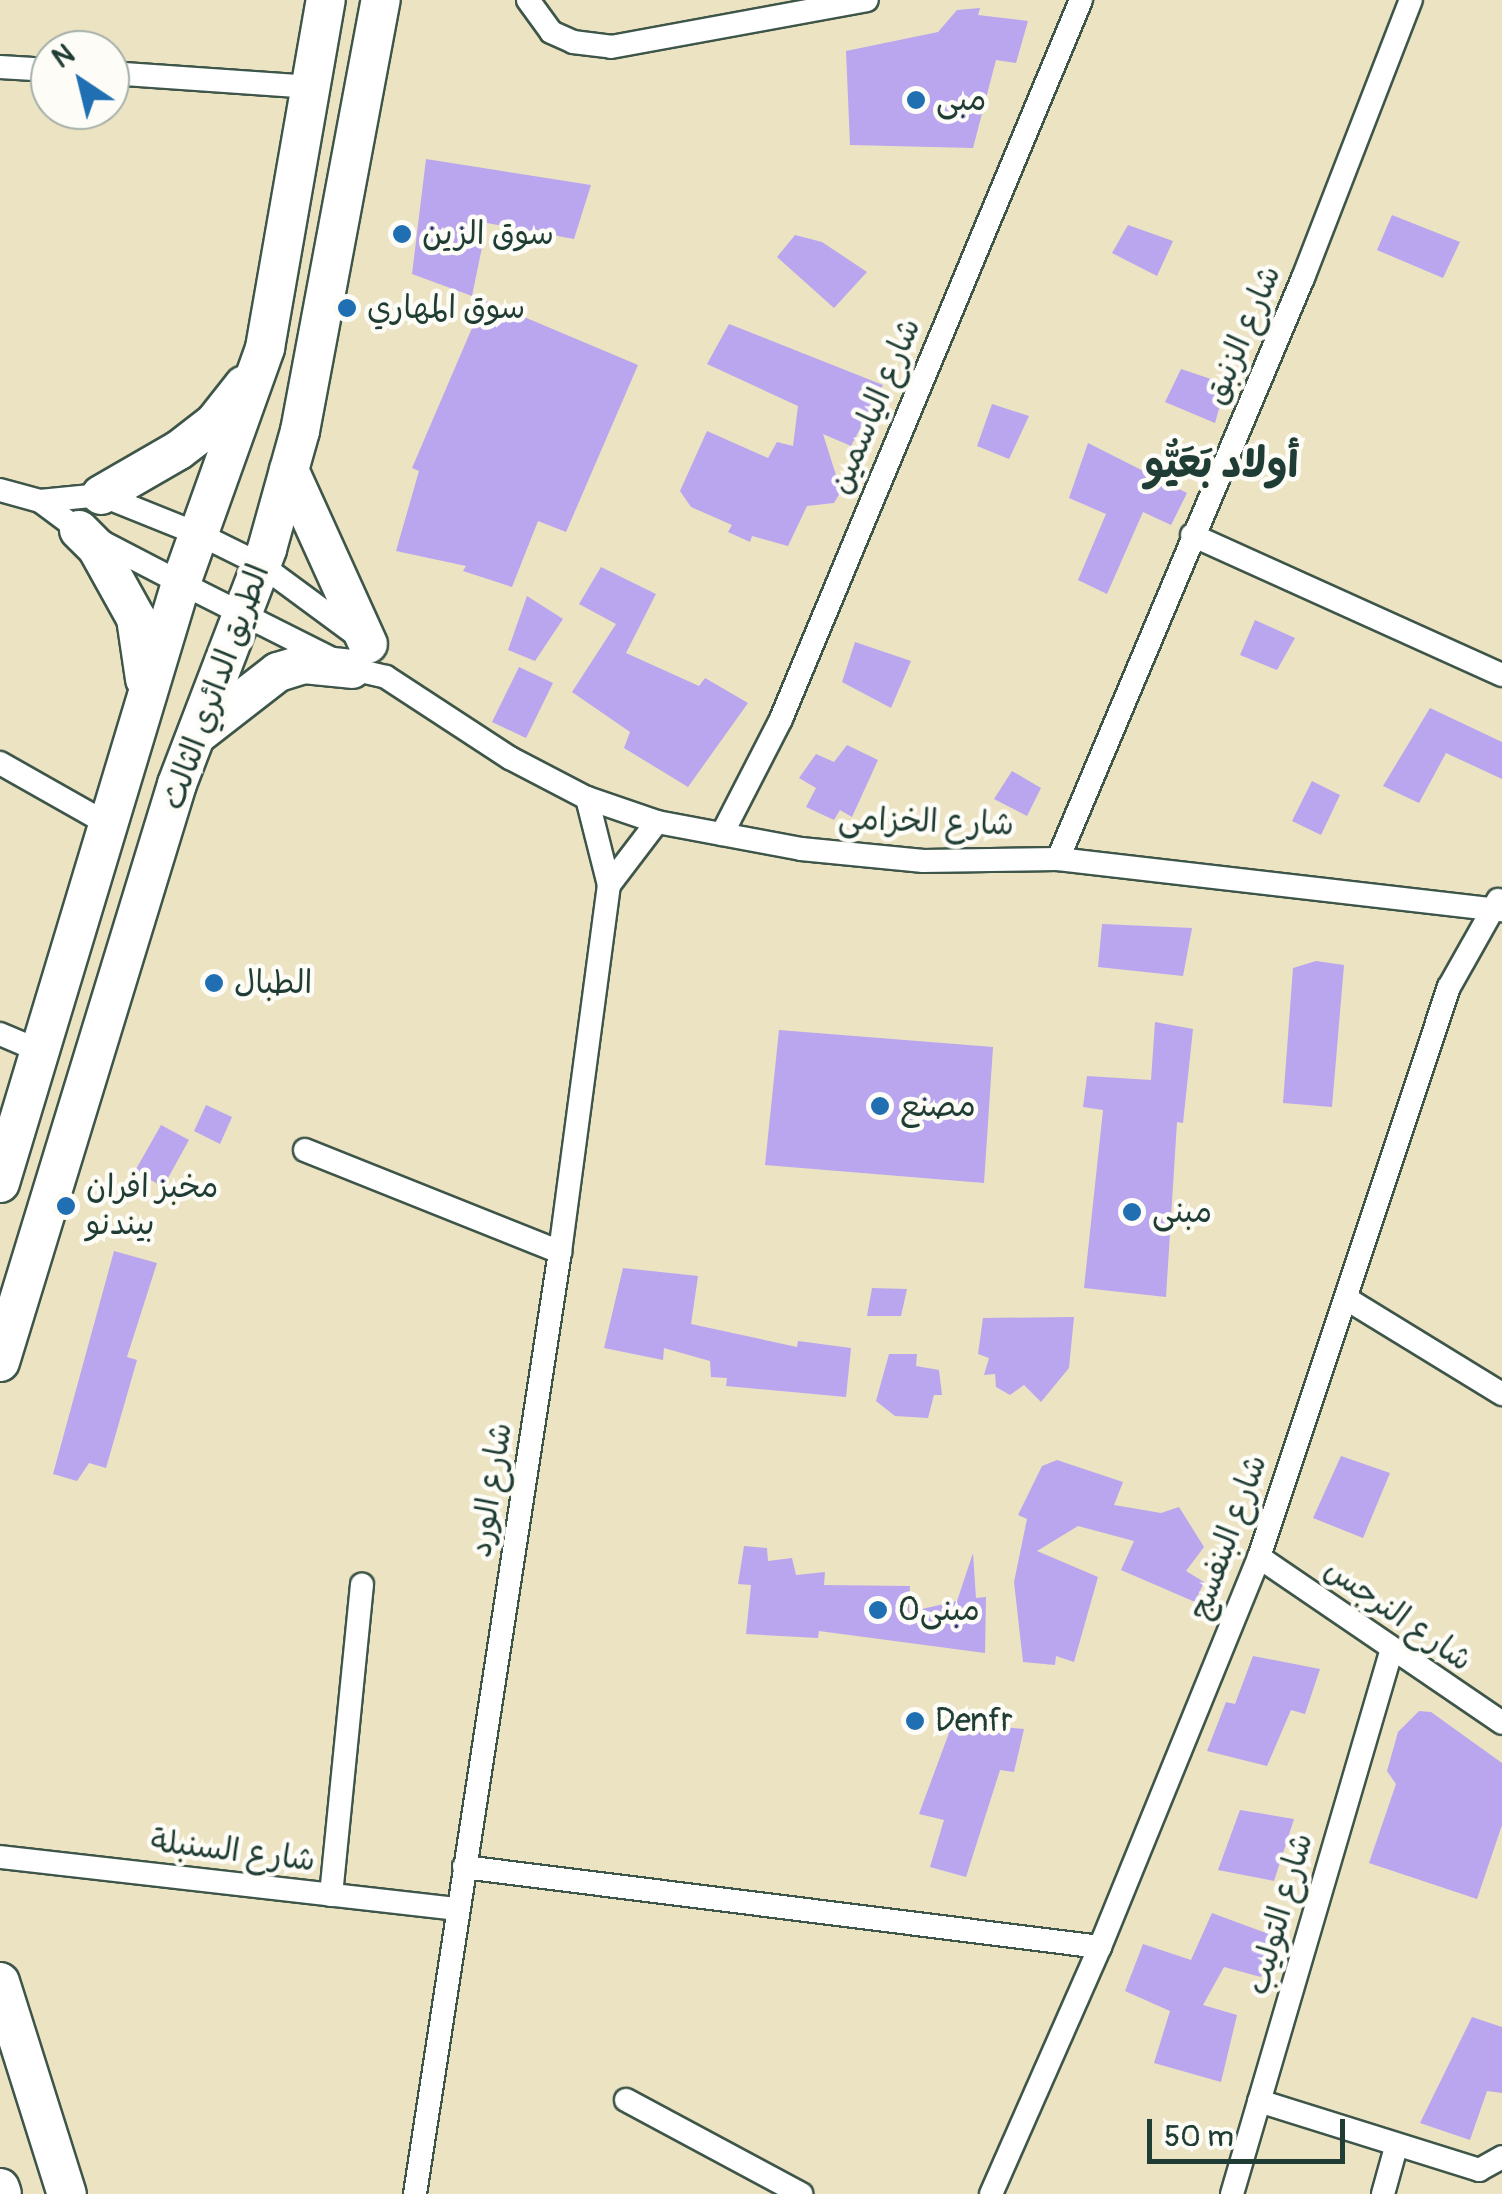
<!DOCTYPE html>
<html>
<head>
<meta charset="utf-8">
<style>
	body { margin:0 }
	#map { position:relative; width:1502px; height:2194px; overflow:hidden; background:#ece3c3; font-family:Pangolin,"Playpen Sans Arabic",sans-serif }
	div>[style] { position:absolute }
	.building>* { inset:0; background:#b9a6ee }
	.roads { filter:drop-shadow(2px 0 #3e5649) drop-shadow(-2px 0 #3e5649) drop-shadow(0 2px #3e5649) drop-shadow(0 -2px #3e5649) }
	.street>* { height:22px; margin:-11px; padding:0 11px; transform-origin:11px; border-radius:11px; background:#fff }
	.primary>* { height:38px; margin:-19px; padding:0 19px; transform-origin:19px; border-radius:19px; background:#fff }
	.dots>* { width:28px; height:28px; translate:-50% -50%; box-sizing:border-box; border:5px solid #fdfcf7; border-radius:50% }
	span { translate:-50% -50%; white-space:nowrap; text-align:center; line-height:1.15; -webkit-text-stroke:9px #fdfcf7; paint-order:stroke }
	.poi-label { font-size:32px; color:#1f3d34 }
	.left { translate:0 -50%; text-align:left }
	.street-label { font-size:32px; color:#1f3d34 }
	.district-label { font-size:42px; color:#1f3d34; font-weight:700 }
	.north { position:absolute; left:30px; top:30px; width:100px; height:100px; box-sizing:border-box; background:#fdfcf7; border:2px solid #a4b0a9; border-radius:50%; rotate:325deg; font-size:28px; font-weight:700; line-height:40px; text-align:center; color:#1f3d34 }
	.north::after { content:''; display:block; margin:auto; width:35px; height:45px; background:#1f6fb2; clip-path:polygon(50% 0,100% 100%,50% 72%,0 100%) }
	.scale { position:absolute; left:1147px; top:2119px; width:198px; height:45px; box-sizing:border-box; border:5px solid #1f3d34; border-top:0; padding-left:12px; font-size:30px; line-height:35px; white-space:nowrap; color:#1f3d34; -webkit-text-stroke:8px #fdfcf7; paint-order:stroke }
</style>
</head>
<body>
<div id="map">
	<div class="building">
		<div style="clip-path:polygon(980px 8px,978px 15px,1028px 21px,1016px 63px,996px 60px,973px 148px,850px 145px,846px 51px,938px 32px,957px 10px)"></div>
		<div style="clip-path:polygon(426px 159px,591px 185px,574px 239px,487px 223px,472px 296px,412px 274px)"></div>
		<div style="clip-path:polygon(1392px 215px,1460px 242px,1443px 278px,1377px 250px)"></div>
		<div style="clip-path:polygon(1128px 225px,1173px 241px,1157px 276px,1112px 253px)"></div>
		<div style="clip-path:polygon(795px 235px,822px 242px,867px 272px,834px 308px,777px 257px)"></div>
		<div style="clip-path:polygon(484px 300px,638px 365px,566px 532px,538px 521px,512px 587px,463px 571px,466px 566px,396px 551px,419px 471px,412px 468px)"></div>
		<div style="clip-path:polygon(729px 324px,883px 385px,851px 446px,823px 434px,841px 491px,834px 503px,807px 506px,788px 546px,752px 536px,750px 542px,728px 532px,732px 525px,691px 507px,680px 491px,707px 431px,768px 458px,777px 442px,793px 446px,798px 406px,707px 364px)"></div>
		<div style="clip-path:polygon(1181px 369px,1226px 384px,1215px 423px,1165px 402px)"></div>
		<div style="clip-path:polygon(992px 404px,1029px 416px,1009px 459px,977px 446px)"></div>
		<div style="clip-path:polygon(1088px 443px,1187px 493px,1171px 525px,1143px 512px,1107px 594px,1078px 580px,1106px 514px,1069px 498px)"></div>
		<div style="clip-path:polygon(601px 567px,656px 594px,626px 653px,699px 686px,705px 678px,748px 703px,688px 787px,624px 748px,630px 732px,572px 692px,616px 624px,579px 604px)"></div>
		<div style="clip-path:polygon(527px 596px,563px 619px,535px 661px,508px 650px)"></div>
		<div style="clip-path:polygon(1255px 620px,1295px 638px,1277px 670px,1240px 655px)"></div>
		<div style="clip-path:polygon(855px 642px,911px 661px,891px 708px,842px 682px)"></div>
		<div style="clip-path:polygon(519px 667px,553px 683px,526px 738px,492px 722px)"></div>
		<div style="clip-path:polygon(1430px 708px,1502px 742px,1502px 779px,1446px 753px,1419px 803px,1383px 786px)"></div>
		<div style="clip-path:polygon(847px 745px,878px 760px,852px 817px,840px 810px,834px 820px,806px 807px,816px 788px,799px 778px,816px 754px,834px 762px)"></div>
		<div style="clip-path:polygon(1012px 771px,1041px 788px,1027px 816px,994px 799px)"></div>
		<div style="clip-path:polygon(1312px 781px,1340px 795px,1321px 835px,1292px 821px)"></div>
		<div style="clip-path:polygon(1102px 924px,1192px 928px,1183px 976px,1098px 967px)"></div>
		<div style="clip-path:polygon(1316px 961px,1344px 965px,1332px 1107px,1283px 1103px,1293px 968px)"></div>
		<div style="clip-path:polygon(1155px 1022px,1193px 1029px,1183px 1123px,1177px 1122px,1166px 1297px,1084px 1288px,1103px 1110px,1083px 1107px,1087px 1076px,1151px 1080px)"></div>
		<div style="clip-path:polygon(779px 1030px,993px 1047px,984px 1183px,765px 1165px)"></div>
		<div style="clip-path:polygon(206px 1105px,232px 1117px,220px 1144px,194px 1131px)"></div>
		<div style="clip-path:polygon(161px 1125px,189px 1140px,163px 1187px,135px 1171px)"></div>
		<div style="clip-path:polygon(114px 1251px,157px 1263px,127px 1357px,137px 1360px,106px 1468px,89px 1463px,77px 1481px,53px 1474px)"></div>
		<div style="clip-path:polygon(623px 1268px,698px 1276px,691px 1324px,797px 1347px,798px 1341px,851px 1348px,846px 1397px,726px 1386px,727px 1378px,711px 1377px,710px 1361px,664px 1348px,663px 1360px,604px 1348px)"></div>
		<div style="clip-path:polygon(872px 1288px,907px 1289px,901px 1316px,867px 1316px)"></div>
		<div style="clip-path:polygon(1074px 1317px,1069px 1368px,1041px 1402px,1024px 1385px,1010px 1395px,996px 1387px,995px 1374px,984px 1375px,989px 1358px,978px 1354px,983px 1318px)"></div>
		<div style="clip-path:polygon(889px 1354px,917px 1354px,916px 1366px,939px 1370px,942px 1395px,934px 1395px,928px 1418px,895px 1416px,876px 1401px)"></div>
		<div style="clip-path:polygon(1341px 1456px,1390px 1473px,1363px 1538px,1313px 1518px)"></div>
		<div style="clip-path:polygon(1057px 1460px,1123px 1482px,1114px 1505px,1161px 1513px,1179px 1507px,1204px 1547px,1186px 1571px,1204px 1582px,1195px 1602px,1121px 1570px,1134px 1541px,1078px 1526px,1037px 1551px,1098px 1577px,1074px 1662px,1056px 1656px,1055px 1665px,1023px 1662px,1014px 1582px,1027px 1519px,1018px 1515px,1042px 1466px)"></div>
		<div style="clip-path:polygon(744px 1546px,767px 1548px,768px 1561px,792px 1558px,796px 1575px,825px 1572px,824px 1585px,910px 1586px,909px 1612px,957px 1601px,973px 1553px,976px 1598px,986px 1597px,985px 1653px,819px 1631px,818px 1638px,746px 1634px,751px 1585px,738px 1584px)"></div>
		<div style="clip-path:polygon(1253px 1656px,1320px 1669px,1305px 1714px,1291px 1710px,1267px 1766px,1207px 1751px,1226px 1702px,1235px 1704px)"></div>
		<div style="clip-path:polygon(1419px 1711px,1431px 1712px,1502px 1763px,1502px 1825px,1477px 1899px,1369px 1863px,1396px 1784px,1387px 1771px,1398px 1732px)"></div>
		<div style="clip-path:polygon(953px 1722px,1024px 1729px,1014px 1772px,1000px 1770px,966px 1877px,930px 1867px,944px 1820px,919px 1814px)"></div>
		<div style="clip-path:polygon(1240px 1810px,1294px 1819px,1274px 1881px,1218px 1870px)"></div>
		<div style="clip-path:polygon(1212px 1913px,1274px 1936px,1261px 1977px,1224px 1967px,1203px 2005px,1237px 2015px,1221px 2082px,1154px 2063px,1170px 2011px,1125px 1991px,1143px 1944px,1191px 1960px)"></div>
		<div style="clip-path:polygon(1472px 2017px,1502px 2027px,1502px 2093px,1487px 2091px,1470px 2140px,1420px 2123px)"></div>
	</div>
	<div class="roads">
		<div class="street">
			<div style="left:528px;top:0;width:39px;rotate:54deg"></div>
			<div style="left:551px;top:32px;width:24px;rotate:24deg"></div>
			<div style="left:573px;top:42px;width:38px;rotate:7deg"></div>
			<div style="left:611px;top:47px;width:260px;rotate:-10.4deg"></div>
			<div style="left:0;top:67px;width:50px;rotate:3.4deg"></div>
			<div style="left:110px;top:73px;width:202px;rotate:4deg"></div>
			<div style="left:0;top:490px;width:41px;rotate:15.4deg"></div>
			<div style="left:40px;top:501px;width:61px;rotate:-5.6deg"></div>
			<div style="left:101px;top:495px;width:110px;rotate:21.9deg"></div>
			<div style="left:203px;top:536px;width:64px;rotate:26.2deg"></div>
			<div style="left:260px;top:564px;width:123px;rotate:36.4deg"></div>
			<div style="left:40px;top:501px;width:49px;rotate:36.6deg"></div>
			<div style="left:79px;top:530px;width:115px;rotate:27.5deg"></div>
			<div style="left:181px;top:583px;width:191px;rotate:26.7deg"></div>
			<div style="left:352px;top:669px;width:35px;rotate:13deg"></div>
			<div style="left:386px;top:677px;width:148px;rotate:33.2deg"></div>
			<div style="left:510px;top:758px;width:87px;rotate:27.5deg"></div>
			<div style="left:587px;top:798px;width:74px;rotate:18.9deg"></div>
			<div style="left:657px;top:822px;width:147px;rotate:10.6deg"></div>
			<div style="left:801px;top:849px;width:123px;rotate:5.6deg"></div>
			<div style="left:923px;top:861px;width:135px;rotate:-0.8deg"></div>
			<div style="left:1058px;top:859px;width:447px;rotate:6.6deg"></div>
			<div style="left:1192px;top:535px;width:340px;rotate:24.3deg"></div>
			<div style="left:0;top:763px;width:124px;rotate:29.5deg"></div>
			<div style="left:722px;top:834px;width:129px;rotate:-62.8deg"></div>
			<div style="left:781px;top:719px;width:779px;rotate:-67.35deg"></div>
			<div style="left:1058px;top:859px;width:631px;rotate:-67.14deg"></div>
			<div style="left:1303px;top:278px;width:298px;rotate:-68.8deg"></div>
			<div style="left:609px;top:885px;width:79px;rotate:-52.7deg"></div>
			<div style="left:0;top:1034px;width:43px;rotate:23deg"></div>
			<div style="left:305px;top:1150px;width:275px;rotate:21.8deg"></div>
			<div style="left:1347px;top:1299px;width:182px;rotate:31.5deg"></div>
			<div style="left:1259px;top:1557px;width:294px;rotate:34.3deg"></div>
			<div style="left:0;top:1857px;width:461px;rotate:6.5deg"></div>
			<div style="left:464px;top:1867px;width:641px;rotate:7.17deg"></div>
			<div style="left:331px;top:1895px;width:312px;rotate:-84.3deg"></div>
			<div style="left:626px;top:2100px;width:199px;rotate:28.2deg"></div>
			<div style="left:1259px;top:2101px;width:231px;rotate:17.4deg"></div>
			<div style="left:1479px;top:2170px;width:26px;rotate:-29deg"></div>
			<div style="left:415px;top:2194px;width:953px;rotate:-81.25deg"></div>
			<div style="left:560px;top:1252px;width:370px;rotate:-82.4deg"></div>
			<div style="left:609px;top:885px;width:90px;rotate:-104.2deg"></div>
			<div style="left:991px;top:2194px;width:270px;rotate:-66.2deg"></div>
			<div style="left:1100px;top:1947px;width:421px;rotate:-67.8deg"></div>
			<div style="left:1259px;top:1557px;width:601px;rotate:-71.57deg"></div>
			<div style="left:1449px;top:987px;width:100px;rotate:-60.6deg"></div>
			<div style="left:1232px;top:2194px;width:565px;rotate:-73.65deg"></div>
			<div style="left:1383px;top:2194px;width:49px;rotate:-74.5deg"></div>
		</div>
		<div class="primary">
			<div style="left:289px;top:470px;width:191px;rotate:65.6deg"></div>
			<div style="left:101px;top:495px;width:90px;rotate:-30deg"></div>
			<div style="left:179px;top:450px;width:44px;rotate:-37.6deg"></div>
			<div style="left:214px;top:423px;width:48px;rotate:-51.7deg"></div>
			<div style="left:79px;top:530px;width:25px;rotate:45deg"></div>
			<div style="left:97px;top:548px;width:80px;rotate:60.9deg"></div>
			<div style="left:136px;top:618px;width:62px;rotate:81.6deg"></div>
			<div style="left:198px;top:734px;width:101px;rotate:-37.8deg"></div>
			<div style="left:278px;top:672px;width:27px;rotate:-17deg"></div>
			<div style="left:304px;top:664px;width:48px;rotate:5.9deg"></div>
			<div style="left:0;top:1183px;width:627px;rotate:-73.21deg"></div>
			<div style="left:181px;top:583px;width:250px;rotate:-70.3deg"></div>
			<div style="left:265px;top:348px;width:353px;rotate:-80.1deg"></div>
			<div style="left:0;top:1362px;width:604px;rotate:-72.97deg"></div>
			<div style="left:177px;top:784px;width:252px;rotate:-69deg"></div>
			<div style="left:267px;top:549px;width:123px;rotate:-74.4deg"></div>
			<div style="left:300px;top:431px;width:439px;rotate:-79.4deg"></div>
			<div style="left:0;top:1982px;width:222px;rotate:72.5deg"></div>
			<div style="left:0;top:2188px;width:6px;rotate:72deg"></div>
		</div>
	</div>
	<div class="dots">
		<div style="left:916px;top:100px;background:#1f6fb2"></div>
		<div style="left:402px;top:234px;background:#1f6fb2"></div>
		<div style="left:347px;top:308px;background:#1f6fb2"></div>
		<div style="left:214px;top:983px;background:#1f6fb2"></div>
		<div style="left:880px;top:1106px;background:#1f6fb2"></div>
		<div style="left:66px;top:1206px;background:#1f6fb2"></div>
		<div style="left:1132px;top:1212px;background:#1f6fb2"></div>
		<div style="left:878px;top:1610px;background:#1f6fb2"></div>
		<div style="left:915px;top:1721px;background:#1f6fb2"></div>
	</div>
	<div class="poi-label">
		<span class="left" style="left:936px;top:100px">مبى</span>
		<span class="left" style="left:422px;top:234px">سوق الزين</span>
		<span class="left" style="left:367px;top:308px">سوق المهاري</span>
		<span class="left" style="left:234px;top:983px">الطبال</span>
		<span class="left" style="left:900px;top:1106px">مصنع</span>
		<span class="left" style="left:86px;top:1206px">مخبز افران<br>بيندنو</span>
		<span class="left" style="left:1152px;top:1212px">مبنى</span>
		<span class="left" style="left:898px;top:1610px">مبنى0</span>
		<span class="left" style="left:935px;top:1721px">Denfr</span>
	</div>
	<div class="street-label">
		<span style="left:1243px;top:335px;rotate:-67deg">شارع الزنبق</span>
		<span style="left:875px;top:406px;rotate:-67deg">شارع الياسمين</span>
		<span style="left:216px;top:687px;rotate:-70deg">الطريق الدائري الثالث</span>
		<span style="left:926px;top:822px;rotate:2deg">شارع الخزامى</span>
		<span style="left:491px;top:1490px;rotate:-81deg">شارع الورد</span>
		<span style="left:1228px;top:1537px;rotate:-70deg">شارع البنفسج</span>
		<span style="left:1398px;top:1615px;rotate:35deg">شارع النرجس</span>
		<span style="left:233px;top:1851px;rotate:7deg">شارع السنبلة</span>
		<span style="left:1280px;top:1914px;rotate:-74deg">شارع التوليب</span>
	</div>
	<div class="district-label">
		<span style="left:1221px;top:464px">أولاد بَعَيُّو</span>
	</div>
	<div class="north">N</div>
	<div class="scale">50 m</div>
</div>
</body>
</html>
